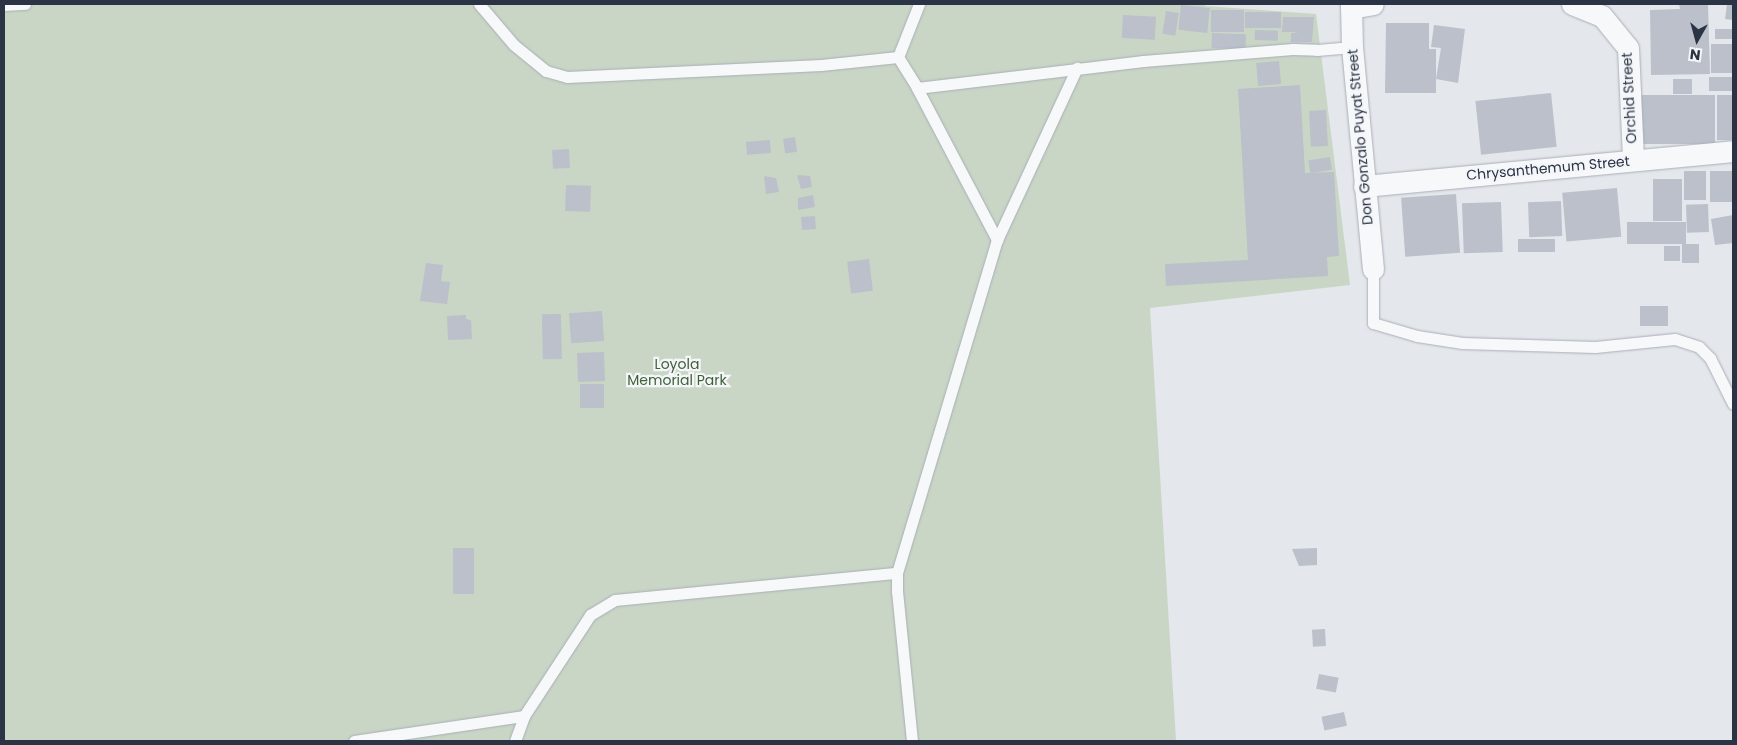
<!DOCTYPE html>
<html>
<head>
<meta charset="utf-8">
<style>
  body { margin:0 }
  #map { position:relative; width:1737px; height:745px; overflow:hidden; background:#e4e7ec; font-family:Poppins,sans-serif }
  div>[style] { position:absolute }
  [style*='--x'] { left:calc(var(--x)*1px); top:calc(var(--y)*1px); width:calc(var(--w)*1px); rotate:calc(var(--a)*1deg) }
  .green>* { inset:0; background:#c9d6c5 }
  .building>* { inset:0; background:#bbc0ca; transform-origin:0 0 }
  .roads { filter:drop-shadow(0 0 1px #a9aeb7) drop-shadow(0 0 1px #a9aeb7) }
  .lane>* { height:11px; margin:-5.5px; padding:0 5.5px; transform-origin:5.5px; border-radius:5.5px; background:#f7f8fa }
  .street>* { height:21px; margin:-10.5px; padding:0 10.5px; transform-origin:10.5px; border-radius:10.5px; background:#f7f8fa }
  span { translate:-50% -50%; white-space:nowrap; text-align:center; line-height:1.15; -webkit-text-stroke:4.5px #f4f6f9; paint-order:stroke }
  .street-label { font-size:14px; color:#2b3445 }
  .park-label { font-size:14px; color:#3f6138 }
  .frame { position:absolute; inset:0; border:5px solid #2b3445; pointer-events:none }
  .north { position:absolute; left:1672px; top:15px; width:50px; height:50px; -webkit-text-stroke:4px #f4f6f9; paint-order:stroke; rotate:187deg; font-size:14px; font-weight:700; line-height:20px; text-align:center; color:#2b3445 }
  .north::after { content:''; display:block; margin:auto; width:18px; height:22px; background:#2b3445; clip-path:polygon(50% 0,100% 100%,50% 72%,0 100%) }
</style>
</head>
<body>
<div id="map">
  <div class="green">
    <div style="clip-path:polygon(4px 4px,1205px 4px,1205px 6px,1316px 14px,1350px 285px,1150px 308px,1176px 741px,4px 741px)"></div>
  </div>
  <div class="building">
    <div style="clip-path:polygon(1679px 4px,1708px 4px,1710px 74px,1651px 75px,1650px 10px,1680px 9px)"></div>
    <div style="clip-path:polygon(1727px 4px,1733px 4px,1733px 20px,1725px 19px)"></div>
    <div style="left:1181px;top:5px;width:29px;height:25px;rotate:6deg"></div>
    <div style="left:1211px;top:10px;width:33px;height:22px"></div>
    <div style="left:1166px;top:11px;width:13px;height:23px;rotate:9deg"></div>
    <div style="left:1245px;top:12px;width:36px;height:16px"></div>
    <div style="left:1123px;top:15px;width:33px;height:23px;rotate:3deg"></div>
    <div style="clip-path:polygon(1283px 17px,1314px 17px,1312px 42px,1291px 42px,1291px 33px,1300px 32px,1282px 32px)"></div>
    <div style="clip-path:polygon(1386px 23px,1429px 23px,1429px 49px,1436px 49px,1436px 93px,1385px 93px)"></div>
    <div style="clip-path:polygon(1434px 25px,1465px 29px,1458px 83px,1436px 79px,1441px 48px,1431px 47px)"></div>
    <div style="left:1715px;top:29px;width:18px;height:10px"></div>
    <div style="left:1255px;top:30px;width:23px;height:10px;rotate:2deg"></div>
    <div style="left:1212px;top:33px;width:34px;height:15px;rotate:2deg"></div>
    <div style="left:1711px;top:44px;width:22px;height:29px"></div>
    <div style="left:1279px;top:61px;width:23px;height:23px;rotate:85deg"></div>
    <div style="left:1709px;top:77px;width:24px;height:14px"></div>
    <div style="left:1673px;top:79px;width:19px;height:15px"></div>
    <div style="clip-path:polygon(1300px 85px,1305px 173px,1334px 172px,1339px 256px,1327px 257px,1328px 276px,1166px 286px,1165px 264px,1248px 260px,1238px 89px)"></div>
    <div style="left:1551px;top:93px;width:54px;height:76px;rotate:84deg"></div>
    <div style="left:1715px;top:95px;width:49px;height:77px;rotate:90deg"></div>
    <div style="left:1717px;top:95px;width:16px;height:45px"></div>
    <div style="left:1326px;top:110px;width:36px;height:17px;rotate:87deg"></div>
    <div style="left:795px;top:137px;width:15px;height:12px;rotate:82deg"></div>
    <div style="left:770px;top:140px;width:13px;height:24px;rotate:86deg"></div>
    <div style="left:569px;top:149px;width:19px;height:17px;rotate:87deg"></div>
    <div style="left:1330px;top:157px;width:13px;height:22px;rotate:81deg"></div>
    <div style="left:1684px;top:171px;width:22px;height:29px"></div>
    <div style="left:1732px;top:171px;width:31px;height:22px;rotate:90deg"></div>
    <div style="clip-path:polygon(797px 175px,810px 176px,812px 187px,801px 189px)"></div>
    <div style="clip-path:polygon(764px 176px,776px 178px,779px 192px,766px 194px)"></div>
    <div style="left:1653px;top:179px;width:29px;height:42px"></div>
    <div style="left:566px;top:185px;width:25px;height:26px;rotate:2deg"></div>
    <div style="left:1617px;top:188px;width:49px;height:55px;rotate:85deg"></div>
    <div style="left:1456px;top:194px;width:59px;height:55px;rotate:86deg"></div>
    <div style="clip-path:polygon(813px 195px,815px 207px,798px 210px,798px 198px)"></div>
    <div style="left:1561px;top:201px;width:35px;height:33px;rotate:88deg"></div>
    <div style="left:1501px;top:202px;width:50px;height:39px;rotate:88deg"></div>
    <div style="left:1708px;top:204px;width:28px;height:22px;rotate:88deg"></div>
    <div style="clip-path:polygon(1733px 215px,1733px 243px,1715px 245px,1711px 219px)"></div>
    <div style="left:815px;top:216px;width:13px;height:14px;rotate:86deg"></div>
    <div style="left:1686px;top:222px;width:22px;height:59px;rotate:90deg"></div>
    <div style="left:1555px;top:239px;width:13px;height:37px;rotate:90deg"></div>
    <div style="left:1699px;top:244px;width:19px;height:17px;rotate:90deg"></div>
    <div style="left:1664px;top:246px;width:16px;height:15px"></div>
    <div style="left:869px;top:259px;width:32px;height:22px;rotate:83deg"></div>
    <div style="clip-path:polygon(426px 263px,443px 265px,441px 281px,450px 282px,447px 304px,420px 301px)"></div>
    <div style="left:1640px;top:306px;width:28px;height:20px"></div>
    <div style="left:602px;top:311px;width:30px;height:33px;rotate:86deg"></div>
    <div style="left:561px;top:314px;width:45px;height:19px;rotate:89deg"></div>
    <div style="clip-path:polygon(466px 315px,466px 319px,471px 320px,472px 339px,448px 340px,447px 316px)"></div>
    <div style="left:604px;top:352px;width:29px;height:27px;rotate:88deg"></div>
    <div style="left:580px;top:384px;width:24px;height:24px"></div>
    <div style="left:453px;top:548px;width:21px;height:46px"></div>
    <div style="clip-path:polygon(1317px 548px,1317px 565px,1299px 566px,1292px 549px)"></div>
    <div style="left:1325px;top:629px;width:17px;height:13px;rotate:87deg"></div>
    <div style="left:1319px;top:674px;width:20px;height:15px;rotate:11deg"></div>
    <div style="left:1344px;top:712px;width:14px;height:23px;rotate:78deg"></div>
  </div>
  <div class="roads">
    <div class="lane">
      <div style="--x:479;--y:4;--w:54;--a:49.5"></div>
      <div style="--x:514;--y:45;--w:41;--a:39.1"></div>
      <div style="--x:546;--y:71;--w:22;--a:16"></div>
      <div style="--x:567;--y:77;--w:254;--a:-2.7"></div>
      <div style="--x:821;--y:65;--w:77;--a:-5.9"></div>
      <div style="--x:898;--y:57;--w:36;--a:58"></div>
      <div style="--x:917;--y:88;--w:228;--a:-6.8"></div>
      <div style="--x:1143;--y:61;--w:150;--a:-4.6"></div>
      <div style="--x:1293;--y:49;--w:24;--a:2"></div>
      <div style="--x:1317;--y:50;--w:35;--a:-5"></div>
      <div style="--x:4;--y:5;--w:21;--a:-3"></div>
      <div style="--x:898;--y:57;--w:57;--a:-68.4"></div>
      <div style="--x:917;--y:88;--w:172;--a:62.2"></div>
      <div style="--x:1373;--y:269;--w:54;--a:90"></div>
      <div style="--x:1373;--y:323;--w:46;--a:16.5"></div>
      <div style="--x:1417;--y:336;--w:46;--a:8.8"></div>
      <div style="--x:1462;--y:343;--w:133;--a:1.7"></div>
      <div style="--x:1595;--y:347;--w:80;--a:-5.7"></div>
      <div style="--x:1675;--y:339;--w:25;--a:18"></div>
      <div style="--x:1699;--y:347;--w:16;--a:45"></div>
      <div style="--x:1710;--y:358;--w:51;--a:63.4"></div>
      <div style="--x:354;--y:741;--w:172;--a:-8.4"></div>
      <div style="--x:515;--y:741;--w:27;--a:-70"></div>
      <div style="--x:524;--y:716;--w:121;--a:-56.8"></div>
      <div style="--x:590;--y:615;--w:29;--a:-31"></div>
      <div style="--x:615;--y:600;--w:283;--a:-5.5"></div>
      <div style="--x:912;--y:741;--w:151;--a:-95.7"></div>
      <div style="--x:897;--y:591;--w:18;--a:-90"></div>
      <div style="--x:897;--y:573;--w:348;--a:-73.3"></div>
      <div style="--x:997;--y:240;--w:190;--a:-65.1"></div>
    </div>
    <div class="street">
      <div style="--x:1351;--y:4;--w:43;--a:88.7"></div>
      <div style="--x:1352;--y:47;--w:223;--a:84.6"></div>
      <div style="--x:1572;--y:4;--w:32;--a:22"></div>
      <div style="--x:1602;--y:16;--w:41;--a:50.9"></div>
      <div style="--x:1628;--y:48;--w:112;--a:87.4"></div>
      <div style="--x:1351;--y:8;--w:22;--a:-10"></div>
      <div style="--x:1364;--y:186;--w:371;--a:-5.4"></div>
    </div>
  </div>
  <div class="street-label">
    <span style="left:1629px;top:98px;rotate:-93deg">Orchid Street</span>
    <span style="left:1360px;top:137px;rotate:-95deg">Don Gonzalo Puyat Street</span>
    <span style="left:1548px;top:168px;rotate:-5deg">Chrysanthemum Street</span>
  </div>
  <div class="park-label">
    <span style="left:677px;top:372px">Loyola<br>Memorial Park</span>
  </div>
  <div class="frame"></div>
  <div class="north">N</div>
</div>
</body>
</html>
